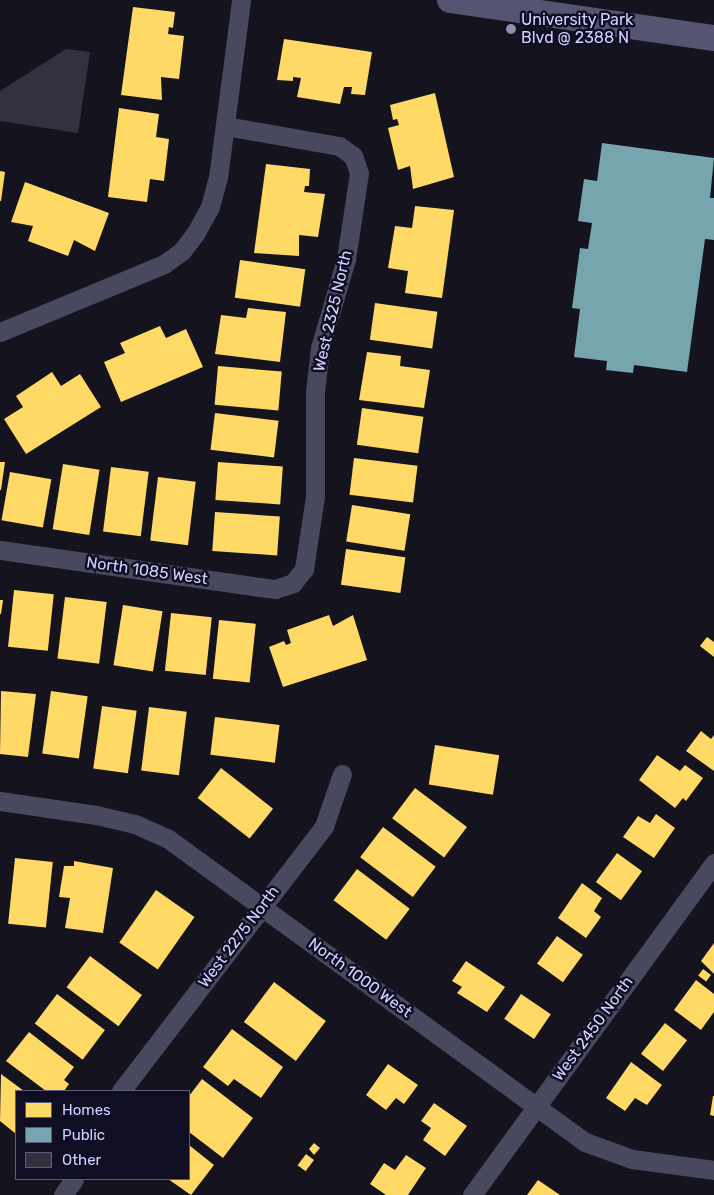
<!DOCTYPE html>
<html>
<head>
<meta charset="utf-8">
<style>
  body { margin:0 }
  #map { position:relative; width:714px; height:1195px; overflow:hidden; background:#14131e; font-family:Rubik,sans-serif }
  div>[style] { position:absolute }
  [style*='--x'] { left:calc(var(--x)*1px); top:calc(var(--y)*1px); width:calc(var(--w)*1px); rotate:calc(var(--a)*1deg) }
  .homes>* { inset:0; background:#ffd966; transform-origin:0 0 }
  .public>* { inset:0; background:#76a5af }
  .building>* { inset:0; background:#323140 }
  .street>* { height:19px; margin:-9.5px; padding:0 9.5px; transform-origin:9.5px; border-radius:9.5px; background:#48485f }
  .secondary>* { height:26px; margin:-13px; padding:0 13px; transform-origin:13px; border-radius:13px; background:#555572 }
  .dots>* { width:14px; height:14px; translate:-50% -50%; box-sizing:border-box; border:2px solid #100e23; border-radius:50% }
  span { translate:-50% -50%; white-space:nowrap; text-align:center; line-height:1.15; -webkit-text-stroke:5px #100e23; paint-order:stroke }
  .poi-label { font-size:16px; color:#d2d0ff }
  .left { translate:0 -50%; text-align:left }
  .street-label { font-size:16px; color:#d2d0ff }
  .legend { position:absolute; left:15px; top:1090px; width:175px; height:90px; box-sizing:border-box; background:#100e23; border:1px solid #5e5c7b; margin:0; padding:6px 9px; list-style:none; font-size:15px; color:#d2d0ff }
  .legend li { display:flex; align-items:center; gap:10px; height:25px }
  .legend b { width:25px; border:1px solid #5e5c7b }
</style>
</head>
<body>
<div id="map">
  <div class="homes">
    <div style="clip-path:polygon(133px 7px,175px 12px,173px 28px,169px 27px,168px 34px,184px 36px,179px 79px,161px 77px,162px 100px,121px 95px)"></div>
    <div style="clip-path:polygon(284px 39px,372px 52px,365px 95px,351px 94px,352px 87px,344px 87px,340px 104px,297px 97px,301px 78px,293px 77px,293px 81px,277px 80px)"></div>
    <div style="clip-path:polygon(435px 93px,454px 177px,413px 189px,410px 166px,398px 170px,388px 128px,399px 125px,397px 119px,393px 120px,390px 105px)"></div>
    <div style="clip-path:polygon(119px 108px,159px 114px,156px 137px,169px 139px,164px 181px,150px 179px,147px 202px,108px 197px)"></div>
    <div style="clip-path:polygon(266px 164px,310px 169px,309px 186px,305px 186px,304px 192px,325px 194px,318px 237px,299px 235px,299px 256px,254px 253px)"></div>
    <div style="clip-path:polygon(0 171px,5px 172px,1px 201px,0 201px)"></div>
    <div style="clip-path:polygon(25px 182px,109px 213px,95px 251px,74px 240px,68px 256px,28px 241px,33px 226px,11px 222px)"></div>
    <div style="clip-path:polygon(415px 206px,454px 210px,442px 298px,405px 293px,408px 271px,388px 268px,395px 226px,412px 228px)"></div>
    <div style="left:240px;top:260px;width:66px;height:38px;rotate:8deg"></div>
    <div style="left:375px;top:303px;width:63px;height:37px;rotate:8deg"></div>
    <div style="clip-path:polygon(248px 308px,286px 312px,280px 362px,215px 354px,221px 315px,246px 318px)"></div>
    <div style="clip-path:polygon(160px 326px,166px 338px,186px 329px,203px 367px,121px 402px,104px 362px,125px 353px,120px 343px)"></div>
    <div style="clip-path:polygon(367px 352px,401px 356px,400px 366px,430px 370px,424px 408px,359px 400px)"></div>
    <div style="left:218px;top:366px;width:64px;height:39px;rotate:5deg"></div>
    <div style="clip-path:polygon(52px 372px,61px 386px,80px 374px,101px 407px,26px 454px,4px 419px,23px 407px,16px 396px)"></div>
    <div style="left:362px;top:408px;width:62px;height:37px;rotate:8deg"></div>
    <div style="left:215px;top:413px;width:64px;height:37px;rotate:7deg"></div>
    <div style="left:354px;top:458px;width:64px;height:37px;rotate:7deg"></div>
    <div style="clip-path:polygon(0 462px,5px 462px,1px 490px,0 490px)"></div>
    <div style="left:218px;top:462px;width:65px;height:38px;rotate:4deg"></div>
    <div style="left:63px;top:464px;width:37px;height:66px;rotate:9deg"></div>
    <div style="left:111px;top:467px;width:38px;height:65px;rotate:7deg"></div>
    <div style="left:10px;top:472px;width:42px;height:49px;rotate:10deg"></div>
    <div style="left:158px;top:477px;width:38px;height:64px;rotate:7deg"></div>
    <div style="left:352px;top:505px;width:59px;height:37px;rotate:9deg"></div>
    <div style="left:215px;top:512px;width:65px;height:39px;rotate:4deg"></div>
    <div style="left:346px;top:549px;width:60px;height:36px;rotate:8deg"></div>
    <div style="left:14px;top:590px;width:40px;height:57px;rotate:6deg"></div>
    <div style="left:65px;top:597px;width:42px;height:62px;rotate:7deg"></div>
    <div style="clip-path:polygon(0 600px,3px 600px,1px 614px,0 614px)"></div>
    <div style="left:123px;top:605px;width:40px;height:61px;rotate:9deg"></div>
    <div style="left:171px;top:613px;width:41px;height:58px;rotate:6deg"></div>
    <div style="clip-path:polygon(329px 615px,333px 626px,353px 615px,367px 660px,283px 687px,269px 647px,284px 641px,286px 645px,291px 643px,287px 630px)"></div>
    <div style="left:219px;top:620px;width:37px;height:59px;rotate:6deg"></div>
    <div style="clip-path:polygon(707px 637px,714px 642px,714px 657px,700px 646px)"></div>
    <div style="clip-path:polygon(1px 691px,36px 694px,28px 757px,0 754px)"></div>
    <div style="left:51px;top:691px;width:37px;height:63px;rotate:8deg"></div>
    <div style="left:102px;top:706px;width:35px;height:63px;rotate:8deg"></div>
    <div style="left:149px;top:707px;width:38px;height:64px;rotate:7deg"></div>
    <div style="left:215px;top:717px;width:65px;height:38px;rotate:7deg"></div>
    <div style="clip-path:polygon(701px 731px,711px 739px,714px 735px,714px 771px,686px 751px)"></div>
    <div style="left:435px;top:745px;width:65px;height:40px;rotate:9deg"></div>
    <div style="clip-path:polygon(657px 755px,680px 771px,685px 765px,703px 778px,686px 801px,683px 798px,675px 808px,639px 780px)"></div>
    <div style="left:221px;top:768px;width:66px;height:38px;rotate:38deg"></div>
    <div style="left:415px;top:788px;width:65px;height:38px;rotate:37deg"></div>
    <div style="clip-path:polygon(656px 814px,675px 828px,654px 858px,623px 837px,638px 816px,650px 823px)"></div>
    <div style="left:383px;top:827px;width:66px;height:38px;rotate:37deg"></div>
    <div style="left:617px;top:853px;width:31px;height:36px;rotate:36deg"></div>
    <div style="left:15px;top:858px;width:38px;height:66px;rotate:6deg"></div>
    <div style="clip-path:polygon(74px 861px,113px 868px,103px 933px,65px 928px,70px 898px,59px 897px,64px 866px,74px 866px)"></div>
    <div style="left:357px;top:869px;width:66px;height:39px;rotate:37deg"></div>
    <div style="clip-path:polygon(582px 883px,602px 898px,594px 911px,601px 917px,586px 938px,558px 918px)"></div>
    <div style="left:156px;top:890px;width:47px;height:64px;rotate:35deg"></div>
    <div style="left:557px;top:936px;width:32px;height:34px;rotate:36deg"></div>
    <div style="clip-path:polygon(714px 943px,714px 974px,701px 961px)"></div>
    <div style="left:90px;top:956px;width:65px;height:39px;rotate:37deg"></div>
    <div style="clip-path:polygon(466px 961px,505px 987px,487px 1012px,457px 993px,462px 987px,452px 981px)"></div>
    <div style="left:703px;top:969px;width:10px;height:8px;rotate:37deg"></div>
    <div style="clip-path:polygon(696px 980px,714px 994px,714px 1012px,701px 1030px,674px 1010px)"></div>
    <div style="left:274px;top:982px;width:65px;height:50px;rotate:37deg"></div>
    <div style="left:57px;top:994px;width:60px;height:37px;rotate:37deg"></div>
    <div style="left:521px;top:994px;width:36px;height:30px;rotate:34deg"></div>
    <div style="left:665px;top:1023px;width:28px;height:39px;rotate:38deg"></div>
    <div style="clip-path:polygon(232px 1029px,283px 1067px,261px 1098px,234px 1079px,228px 1086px,203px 1067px)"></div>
    <div style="clip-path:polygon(29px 1032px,74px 1067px,64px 1080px,69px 1084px,64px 1091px,46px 1091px,6px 1061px)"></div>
    <div style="clip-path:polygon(631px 1062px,662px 1085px,647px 1105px,635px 1098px,625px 1111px,606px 1098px)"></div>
    <div style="clip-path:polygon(388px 1064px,418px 1085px,404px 1104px,396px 1098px,386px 1110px,366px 1095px)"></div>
    <div style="clip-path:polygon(1px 1074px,24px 1091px,16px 1091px,16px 1134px,0 1121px)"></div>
    <div style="clip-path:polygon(202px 1079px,253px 1118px,223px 1158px,189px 1132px,189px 1096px)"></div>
    <div style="clip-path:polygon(713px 1096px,714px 1096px,714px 1116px,710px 1115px)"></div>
    <div style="clip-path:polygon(434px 1103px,467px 1126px,445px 1156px,423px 1140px,431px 1128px,421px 1121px)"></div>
    <div style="clip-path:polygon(314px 1143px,320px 1148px,314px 1155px,309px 1149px)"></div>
    <div style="clip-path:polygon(189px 1145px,214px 1165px,191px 1195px,168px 1179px,189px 1179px)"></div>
    <div style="left:306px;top:1154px;width:10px;height:14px;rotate:37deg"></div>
    <div style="clip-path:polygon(406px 1155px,426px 1168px,408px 1195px,386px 1195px,370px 1184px,384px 1163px,395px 1170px)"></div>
    <div style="clip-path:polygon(538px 1180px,560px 1195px,527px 1195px)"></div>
  </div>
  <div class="public">
    <div style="clip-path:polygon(602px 143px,714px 158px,710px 198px,714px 198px,714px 240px,705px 239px,687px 372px,634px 365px,633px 373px,606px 370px,607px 361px,574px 357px,580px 309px,572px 308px,580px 248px,588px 249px,592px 223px,578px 221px,584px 179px,597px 181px)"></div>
  </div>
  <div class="building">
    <div style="clip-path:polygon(66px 49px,90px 52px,78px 133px,0 121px,0 91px)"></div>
  </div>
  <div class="street">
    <div style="--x:0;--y:332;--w:178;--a:-22.5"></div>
    <div style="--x:164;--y:264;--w:22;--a:-36"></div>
    <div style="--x:182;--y:251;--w:21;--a:-53"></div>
    <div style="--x:195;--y:234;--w:31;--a:-61"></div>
    <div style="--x:210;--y:207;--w:30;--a:-75"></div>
    <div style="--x:218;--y:178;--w:179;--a:-82.6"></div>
    <div style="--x:0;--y:550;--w:278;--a:8.1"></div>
    <div style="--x:275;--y:589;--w:19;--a:-18"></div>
    <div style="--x:293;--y:583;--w:18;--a:-52"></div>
    <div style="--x:304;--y:569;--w:74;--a:-81.4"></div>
    <div style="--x:315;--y:496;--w:104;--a:-90"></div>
    <div style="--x:315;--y:392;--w:44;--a:-83.5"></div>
    <div style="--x:320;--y:348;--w:93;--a:-73.7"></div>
    <div style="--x:346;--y:259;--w:87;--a:-81.4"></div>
    <div style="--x:359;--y:173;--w:18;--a:-109"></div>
    <div style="--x:353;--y:156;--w:17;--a:-144"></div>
    <div style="--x:339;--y:146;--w:116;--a:-170"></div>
    <div style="--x:0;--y:801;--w:97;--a:8.3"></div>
    <div style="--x:96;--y:815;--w:40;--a:13"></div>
    <div style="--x:135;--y:824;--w:35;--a:24"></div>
    <div style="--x:167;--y:838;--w:517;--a:36.03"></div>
    <div style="--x:585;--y:1142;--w:50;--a:19.9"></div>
    <div style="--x:632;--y:1159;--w:83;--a:7.6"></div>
    <div style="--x:121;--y:1091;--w:334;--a:-52.5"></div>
    <div style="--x:324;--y:826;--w:55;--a:-70.9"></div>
    <div style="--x:63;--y:1195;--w:19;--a:-55"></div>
    <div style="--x:472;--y:1195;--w:411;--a:-53.9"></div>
  </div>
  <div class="secondary">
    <div style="--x:450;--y:0;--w:267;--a:8.2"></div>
  </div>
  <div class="dots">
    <div style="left:511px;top:29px;background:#908eb0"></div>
  </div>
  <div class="poi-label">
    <span class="left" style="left:521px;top:29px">University Park<br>Blvd @ 2388 N</span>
  </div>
  <div class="street-label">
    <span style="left:333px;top:311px;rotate:-77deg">West 2325 North</span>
    <span style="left:147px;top:571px;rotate:8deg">North 1085 West</span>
    <span style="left:239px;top:937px;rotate:-53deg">West 2275 North</span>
    <span style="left:360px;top:978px;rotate:36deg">North 1000 West</span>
    <span style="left:593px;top:1029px;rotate:-54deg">West 2450 North</span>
  </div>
  <ul class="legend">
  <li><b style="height:14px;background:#ffd966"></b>Homes</li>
  <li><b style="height:14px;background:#76a5af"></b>Public</li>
  <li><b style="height:14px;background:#323140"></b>Other</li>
  </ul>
</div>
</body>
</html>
